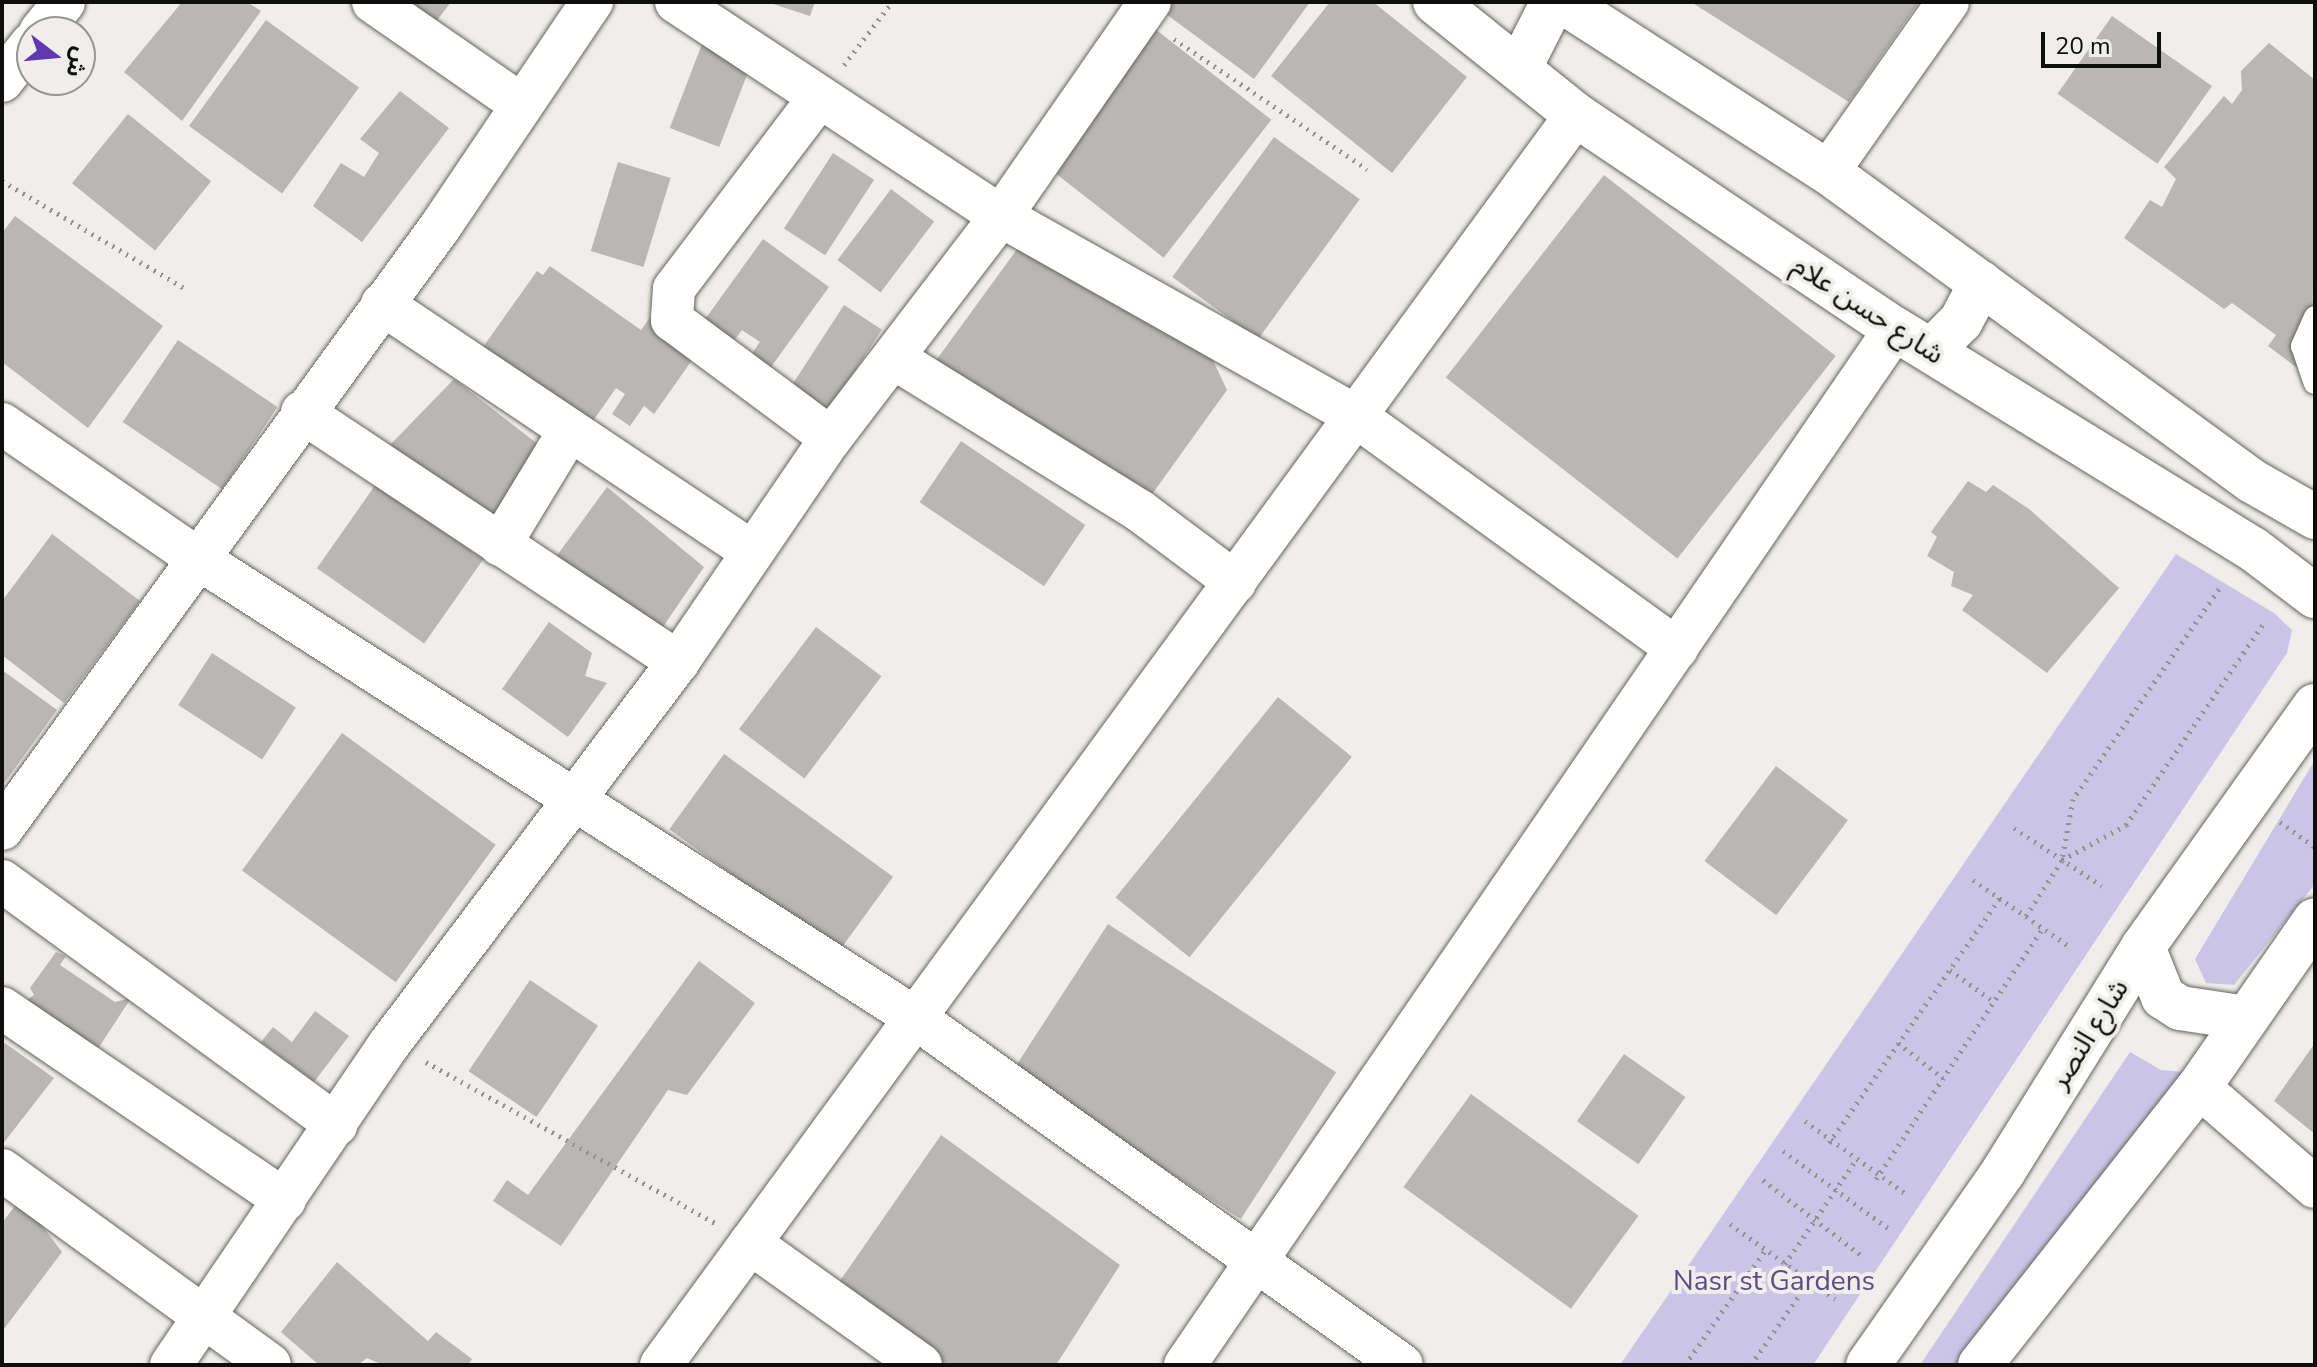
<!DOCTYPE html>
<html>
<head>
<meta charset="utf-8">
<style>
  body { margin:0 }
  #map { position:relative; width:2317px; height:1367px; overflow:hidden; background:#efeeea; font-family:"Nunito Sans","Noto Sans Arabic",sans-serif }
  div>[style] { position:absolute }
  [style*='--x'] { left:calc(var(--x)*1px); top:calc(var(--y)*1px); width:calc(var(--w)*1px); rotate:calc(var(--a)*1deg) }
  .green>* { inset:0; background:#cac5e6 }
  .building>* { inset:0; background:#b8b7b3; transform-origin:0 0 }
  .path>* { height:5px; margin-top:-2.5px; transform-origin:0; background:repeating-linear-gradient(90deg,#939290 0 2px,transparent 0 8px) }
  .roads { filter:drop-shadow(0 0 2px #656460) drop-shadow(0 0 2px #656460) }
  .service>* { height:22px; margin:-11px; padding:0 11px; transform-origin:11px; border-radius:11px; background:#fff }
  .minor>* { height:42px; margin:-21px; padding:0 21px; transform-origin:21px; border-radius:21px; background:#fff }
  .tertiary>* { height:44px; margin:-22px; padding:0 22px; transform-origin:22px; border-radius:22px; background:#fff }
  .secondary>* { height:44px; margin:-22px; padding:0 22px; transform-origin:22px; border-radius:22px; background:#fff }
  span { translate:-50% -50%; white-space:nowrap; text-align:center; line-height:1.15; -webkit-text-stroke:8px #efeeea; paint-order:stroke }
  .street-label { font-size:28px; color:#0e0e0d }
  .park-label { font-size:28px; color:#5a4d86 }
  .frame { position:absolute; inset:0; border:4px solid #0e0e0d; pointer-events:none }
  .north { position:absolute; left:16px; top:16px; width:80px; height:80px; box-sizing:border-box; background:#efeeea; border:2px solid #959492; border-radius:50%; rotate:106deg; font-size:22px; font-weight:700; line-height:32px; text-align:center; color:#0e0e0d }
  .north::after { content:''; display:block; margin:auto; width:28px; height:36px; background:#6039b1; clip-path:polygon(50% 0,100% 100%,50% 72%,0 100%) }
  .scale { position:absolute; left:2041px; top:32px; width:120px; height:36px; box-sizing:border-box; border:4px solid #0e0e0d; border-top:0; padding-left:10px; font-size:24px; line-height:28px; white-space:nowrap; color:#0e0e0d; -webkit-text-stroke:6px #efeeea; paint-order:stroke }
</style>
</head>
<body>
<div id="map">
  <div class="green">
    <div style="clip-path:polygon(2176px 554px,2274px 613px,2292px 630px,2287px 653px,1813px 1365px,1620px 1365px)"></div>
    <div style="clip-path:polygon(2315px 760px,2315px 884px,2234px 985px,2206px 983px,2195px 959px)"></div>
    <div style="clip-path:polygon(2130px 1052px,2161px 1070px,2185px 1072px,1957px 1365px,1920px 1365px)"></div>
  </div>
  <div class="building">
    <div style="clip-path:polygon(182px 2px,247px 2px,261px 11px,182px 121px,124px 72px)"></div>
    <div style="clip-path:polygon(402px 2px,451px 2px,432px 27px)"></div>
    <div style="clip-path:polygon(767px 2px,815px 2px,810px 16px)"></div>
    <div style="clip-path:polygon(1168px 2px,1310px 2px,1254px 79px,1162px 11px)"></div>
    <div style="clip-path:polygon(1330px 2px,1373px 2px,1467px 77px,1392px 173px,1271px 76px)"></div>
    <div style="clip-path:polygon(1691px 2px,1919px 2px,1849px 102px)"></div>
    <div style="left:2112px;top:16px;width:122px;height:95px;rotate:35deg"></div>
    <div style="left:266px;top:20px;width:115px;height:131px;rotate:36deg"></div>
    <div style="left:1150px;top:25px;width:154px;height:175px;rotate:38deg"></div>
    <div style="clip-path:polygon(2269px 43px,2315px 80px,2312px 379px,2268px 346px,2276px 335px,2232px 303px,2224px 309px,2124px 238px,2150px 200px,2162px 207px,2176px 179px,2164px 167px,2224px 96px,2232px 104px,2242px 90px,2241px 71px)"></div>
    <div style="left:702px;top:44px;width:53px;height:90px;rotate:21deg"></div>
    <div style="clip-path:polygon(400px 91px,449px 128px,362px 242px,313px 206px,341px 163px,364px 177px,379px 153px,360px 139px)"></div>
    <div style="left:128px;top:114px;width:107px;height:89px;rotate:39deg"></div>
    <div style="left:1274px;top:137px;width:106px;height:173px;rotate:36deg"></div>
    <div style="left:833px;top:153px;width:49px;height:90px;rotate:33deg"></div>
    <div style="left:618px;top:162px;width:55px;height:93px;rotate:17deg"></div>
    <div style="left:1604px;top:175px;width:294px;height:257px;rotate:38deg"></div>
    <div style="left:891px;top:189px;width:54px;height:89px;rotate:37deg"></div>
    <div style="clip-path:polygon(15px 216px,163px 326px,88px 428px,2px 362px,2px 233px)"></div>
    <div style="clip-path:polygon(763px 239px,829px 287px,771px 367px,748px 359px,760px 342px,742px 330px,727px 350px,698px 329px)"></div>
    <div style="clip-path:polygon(1023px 241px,1208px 350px,1227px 390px,1140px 511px,932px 366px)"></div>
    <div style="clip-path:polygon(550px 266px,641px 330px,652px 315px,700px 349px,654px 414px,644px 406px,630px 426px,612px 414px,625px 394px,616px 388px,586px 431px,483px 347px,537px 271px,543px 275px)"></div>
    <div style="left:844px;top:305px;width:45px;height:104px;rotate:33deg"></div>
    <div style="left:178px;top:340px;width:120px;height:99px;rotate:34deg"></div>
    <div style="clip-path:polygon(454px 379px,548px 452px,495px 531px,390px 445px)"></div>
    <div style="left:961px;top:441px;width:150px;height:74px;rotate:34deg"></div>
    <div style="clip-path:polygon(1968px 481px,1986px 492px,1993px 485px,2029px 509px,2119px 588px,2047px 673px,1962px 610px,1973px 595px,1951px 586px,1954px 572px,1927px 556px,1937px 537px,1931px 532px)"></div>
    <div style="left:376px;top:484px;width:131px;height:103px;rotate:35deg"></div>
    <div style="clip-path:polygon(607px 487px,704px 567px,656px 637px,550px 565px)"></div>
    <div style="clip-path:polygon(52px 534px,140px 601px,64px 703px,2px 655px,2px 601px)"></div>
    <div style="clip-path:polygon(549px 622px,592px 653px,585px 676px,607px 683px,568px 737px,502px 689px)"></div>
    <div style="left:816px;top:627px;width:82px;height:128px;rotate:37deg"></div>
    <div style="left:212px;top:653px;width:100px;height:62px;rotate:33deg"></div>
    <div style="clip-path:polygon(2px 670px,57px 710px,2px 786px)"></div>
    <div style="left:1278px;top:697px;width:95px;height:258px;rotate:39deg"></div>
    <div style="left:342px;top:733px;width:190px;height:170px;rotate:36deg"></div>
    <div style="left:724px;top:754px;width:209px;height:93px;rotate:36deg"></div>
    <div style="left:1776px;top:766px;width:90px;height:119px;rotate:37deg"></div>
    <div style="left:1108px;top:924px;width:272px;height:175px;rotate:33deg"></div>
    <div style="clip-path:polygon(56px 952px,66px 956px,60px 965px,115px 1002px,131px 998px,90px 1061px,14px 1009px,34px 995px,30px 988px)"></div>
    <div style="clip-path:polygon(699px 961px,755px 1003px,687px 1095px,668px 1090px,561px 1246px,493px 1201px,507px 1180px,528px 1195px)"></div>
    <div style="left:530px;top:980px;width:82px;height:110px;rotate:34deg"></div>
    <div style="clip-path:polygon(315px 1011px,349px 1036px,314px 1082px,261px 1042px,273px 1027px,292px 1042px)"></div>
    <div style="clip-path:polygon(2px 1041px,54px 1078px,2px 1145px)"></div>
    <div style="clip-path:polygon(2315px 1043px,2315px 1134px,2274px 1101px)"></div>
    <div style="left:1624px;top:1054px;width:75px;height:82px;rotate:35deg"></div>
    <div style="left:1471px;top:1094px;width:207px;height:115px;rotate:36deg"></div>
    <div style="clip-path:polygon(941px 1135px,1120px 1265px,1056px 1365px,940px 1365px,833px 1291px)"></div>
    <div style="clip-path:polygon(21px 1198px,62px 1252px,4px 1329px,2px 1223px)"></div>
    <div style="clip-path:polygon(337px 1262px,428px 1341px,436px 1332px,472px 1359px,468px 1365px,383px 1365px,367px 1358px,358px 1365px,319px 1365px,281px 1332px)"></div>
  </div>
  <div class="path">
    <div style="--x:1174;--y:39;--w:233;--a:34"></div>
    <div style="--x:844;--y:65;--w:79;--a:-52.7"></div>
    <div style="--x:2;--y:181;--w:213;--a:30.4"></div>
    <div style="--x:2219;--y:589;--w:256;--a:124.8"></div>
    <div style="--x:2073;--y:799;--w:62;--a:100.2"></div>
    <div style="--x:2062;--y:860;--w:73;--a:-28.7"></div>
    <div style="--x:2126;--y:825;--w:248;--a:-55.7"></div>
    <div style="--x:2280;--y:822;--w:43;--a:35.5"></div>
    <div style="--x:2014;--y:828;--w:105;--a:33.4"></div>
    <div style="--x:1973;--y:880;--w:118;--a:34.6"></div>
    <div style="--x:2026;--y:916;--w:67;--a:-57.3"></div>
    <div style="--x:1950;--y:970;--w:54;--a:36"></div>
    <div style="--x:1898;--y:1043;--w:57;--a:37.9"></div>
    <div style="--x:426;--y:1062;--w:331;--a:29.1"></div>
    <div style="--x:1805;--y:1121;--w:123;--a:35.8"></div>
    <div style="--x:1829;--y:1143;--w:299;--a:-55.1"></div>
    <div style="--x:1783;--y:1151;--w:130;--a:36.3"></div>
    <div style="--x:1876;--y:1179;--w:301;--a:-56.4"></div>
    <div style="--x:1763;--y:1180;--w:125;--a:37.5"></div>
    <div style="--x:1730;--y:1224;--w:129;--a:35.5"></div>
    <div style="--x:1785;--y:1264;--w:122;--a:-55.7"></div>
    <div style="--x:1685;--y:1365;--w:141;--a:-55.1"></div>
    <div style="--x:1751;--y:1365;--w:102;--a:-55.4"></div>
  </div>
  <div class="roads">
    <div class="service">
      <div style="--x:2315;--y:317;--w:32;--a:114"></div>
      <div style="--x:2302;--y:346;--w:39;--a:71"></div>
    </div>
    <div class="minor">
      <div style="--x:373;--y:2;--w:181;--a:34.7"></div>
      <div style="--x:676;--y:2;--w:389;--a:33.4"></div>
      <div style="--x:1001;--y:216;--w:409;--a:29.4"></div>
      <div style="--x:1357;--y:417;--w:395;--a:35.9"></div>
      <div style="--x:40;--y:32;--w:38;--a:-51"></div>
      <div style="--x:2;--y:81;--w:48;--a:-51.7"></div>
      <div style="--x:818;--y:99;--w:238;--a:127.2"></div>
      <div style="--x:674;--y:289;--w:31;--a:94"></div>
      <div style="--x:672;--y:320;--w:198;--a:36.6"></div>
      <div style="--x:1828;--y:172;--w:208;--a:-54.8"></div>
      <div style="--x:382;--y:304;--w:445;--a:33.8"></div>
      <div style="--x:895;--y:359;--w:288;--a:31.8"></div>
      <div style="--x:1140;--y:511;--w:119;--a:36.8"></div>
      <div style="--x:302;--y:412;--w:452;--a:33.6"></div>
      <div style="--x:2;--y:424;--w:233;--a:34.5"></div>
      <div style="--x:194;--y:556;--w:855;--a:32.63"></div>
      <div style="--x:914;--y:1017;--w:599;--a:35.49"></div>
      <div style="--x:500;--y:545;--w:133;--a:-58.8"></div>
      <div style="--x:2;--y:829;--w:744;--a:-53.96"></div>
      <div style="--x:440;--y:227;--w:272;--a:-56"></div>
      <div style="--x:2;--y:881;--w:414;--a:36.1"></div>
      <div style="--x:2;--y:1008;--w:342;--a:34.2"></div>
      <div style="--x:2199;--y:1087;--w:153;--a:40.8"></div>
      <div style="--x:2;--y:1170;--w:331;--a:36"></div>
      <div style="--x:750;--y:1243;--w:210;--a:35.5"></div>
      <div style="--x:171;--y:1365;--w:389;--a:-55.8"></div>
      <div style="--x:390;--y:1043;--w:478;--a:-52.9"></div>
      <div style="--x:678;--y:662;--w:271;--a:-55.7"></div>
      <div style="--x:831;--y:438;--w:280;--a:-52.6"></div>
      <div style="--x:1001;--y:216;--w:261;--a:-55.2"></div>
      <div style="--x:661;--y:1365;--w:1549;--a:-53.8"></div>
      <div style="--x:1185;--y:1365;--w:1256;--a:-55.58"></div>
    </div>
    <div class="tertiary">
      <div style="--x:1435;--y:2;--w:181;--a:38.7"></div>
      <div style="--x:1576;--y:115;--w:384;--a:33.9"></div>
      <div style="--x:1895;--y:329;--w:420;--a:31.6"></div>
      <div style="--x:2253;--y:549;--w:78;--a:37.2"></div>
      <div style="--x:1563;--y:2;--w:315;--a:32.7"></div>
      <div style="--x:1828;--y:172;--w:525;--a:36.08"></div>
      <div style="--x:2252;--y:481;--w:73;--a:29.7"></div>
      <div style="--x:1520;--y:67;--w:73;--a:-63.1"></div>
      <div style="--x:1931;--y:351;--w:42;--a:-45"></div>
      <div style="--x:1961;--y:321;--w:43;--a:-62.2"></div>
    </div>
    <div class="secondary">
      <div style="--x:2143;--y:947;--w:54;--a:68.2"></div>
      <div style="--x:2163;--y:997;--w:20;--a:33"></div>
      <div style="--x:2180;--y:1008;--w:67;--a:8.6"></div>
      <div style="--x:1868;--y:1365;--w:236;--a:-55"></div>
      <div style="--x:2003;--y:1172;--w:265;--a:-58.1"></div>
      <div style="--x:2143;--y:947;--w:296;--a:-54.5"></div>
      <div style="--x:1980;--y:1365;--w:354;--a:-51.8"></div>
      <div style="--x:2199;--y:1087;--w:203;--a:-55.2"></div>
    </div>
  </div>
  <div class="street-label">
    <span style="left:1868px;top:310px;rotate:33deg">شارع حسن علام</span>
    <span style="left:2089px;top:1034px;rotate:-58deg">شارع النصر</span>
  </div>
  <div class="park-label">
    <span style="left:1774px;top:1281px">Nasr st Gardens</span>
  </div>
  <div class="frame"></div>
  <div class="north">ش</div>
  <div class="scale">20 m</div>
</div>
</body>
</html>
